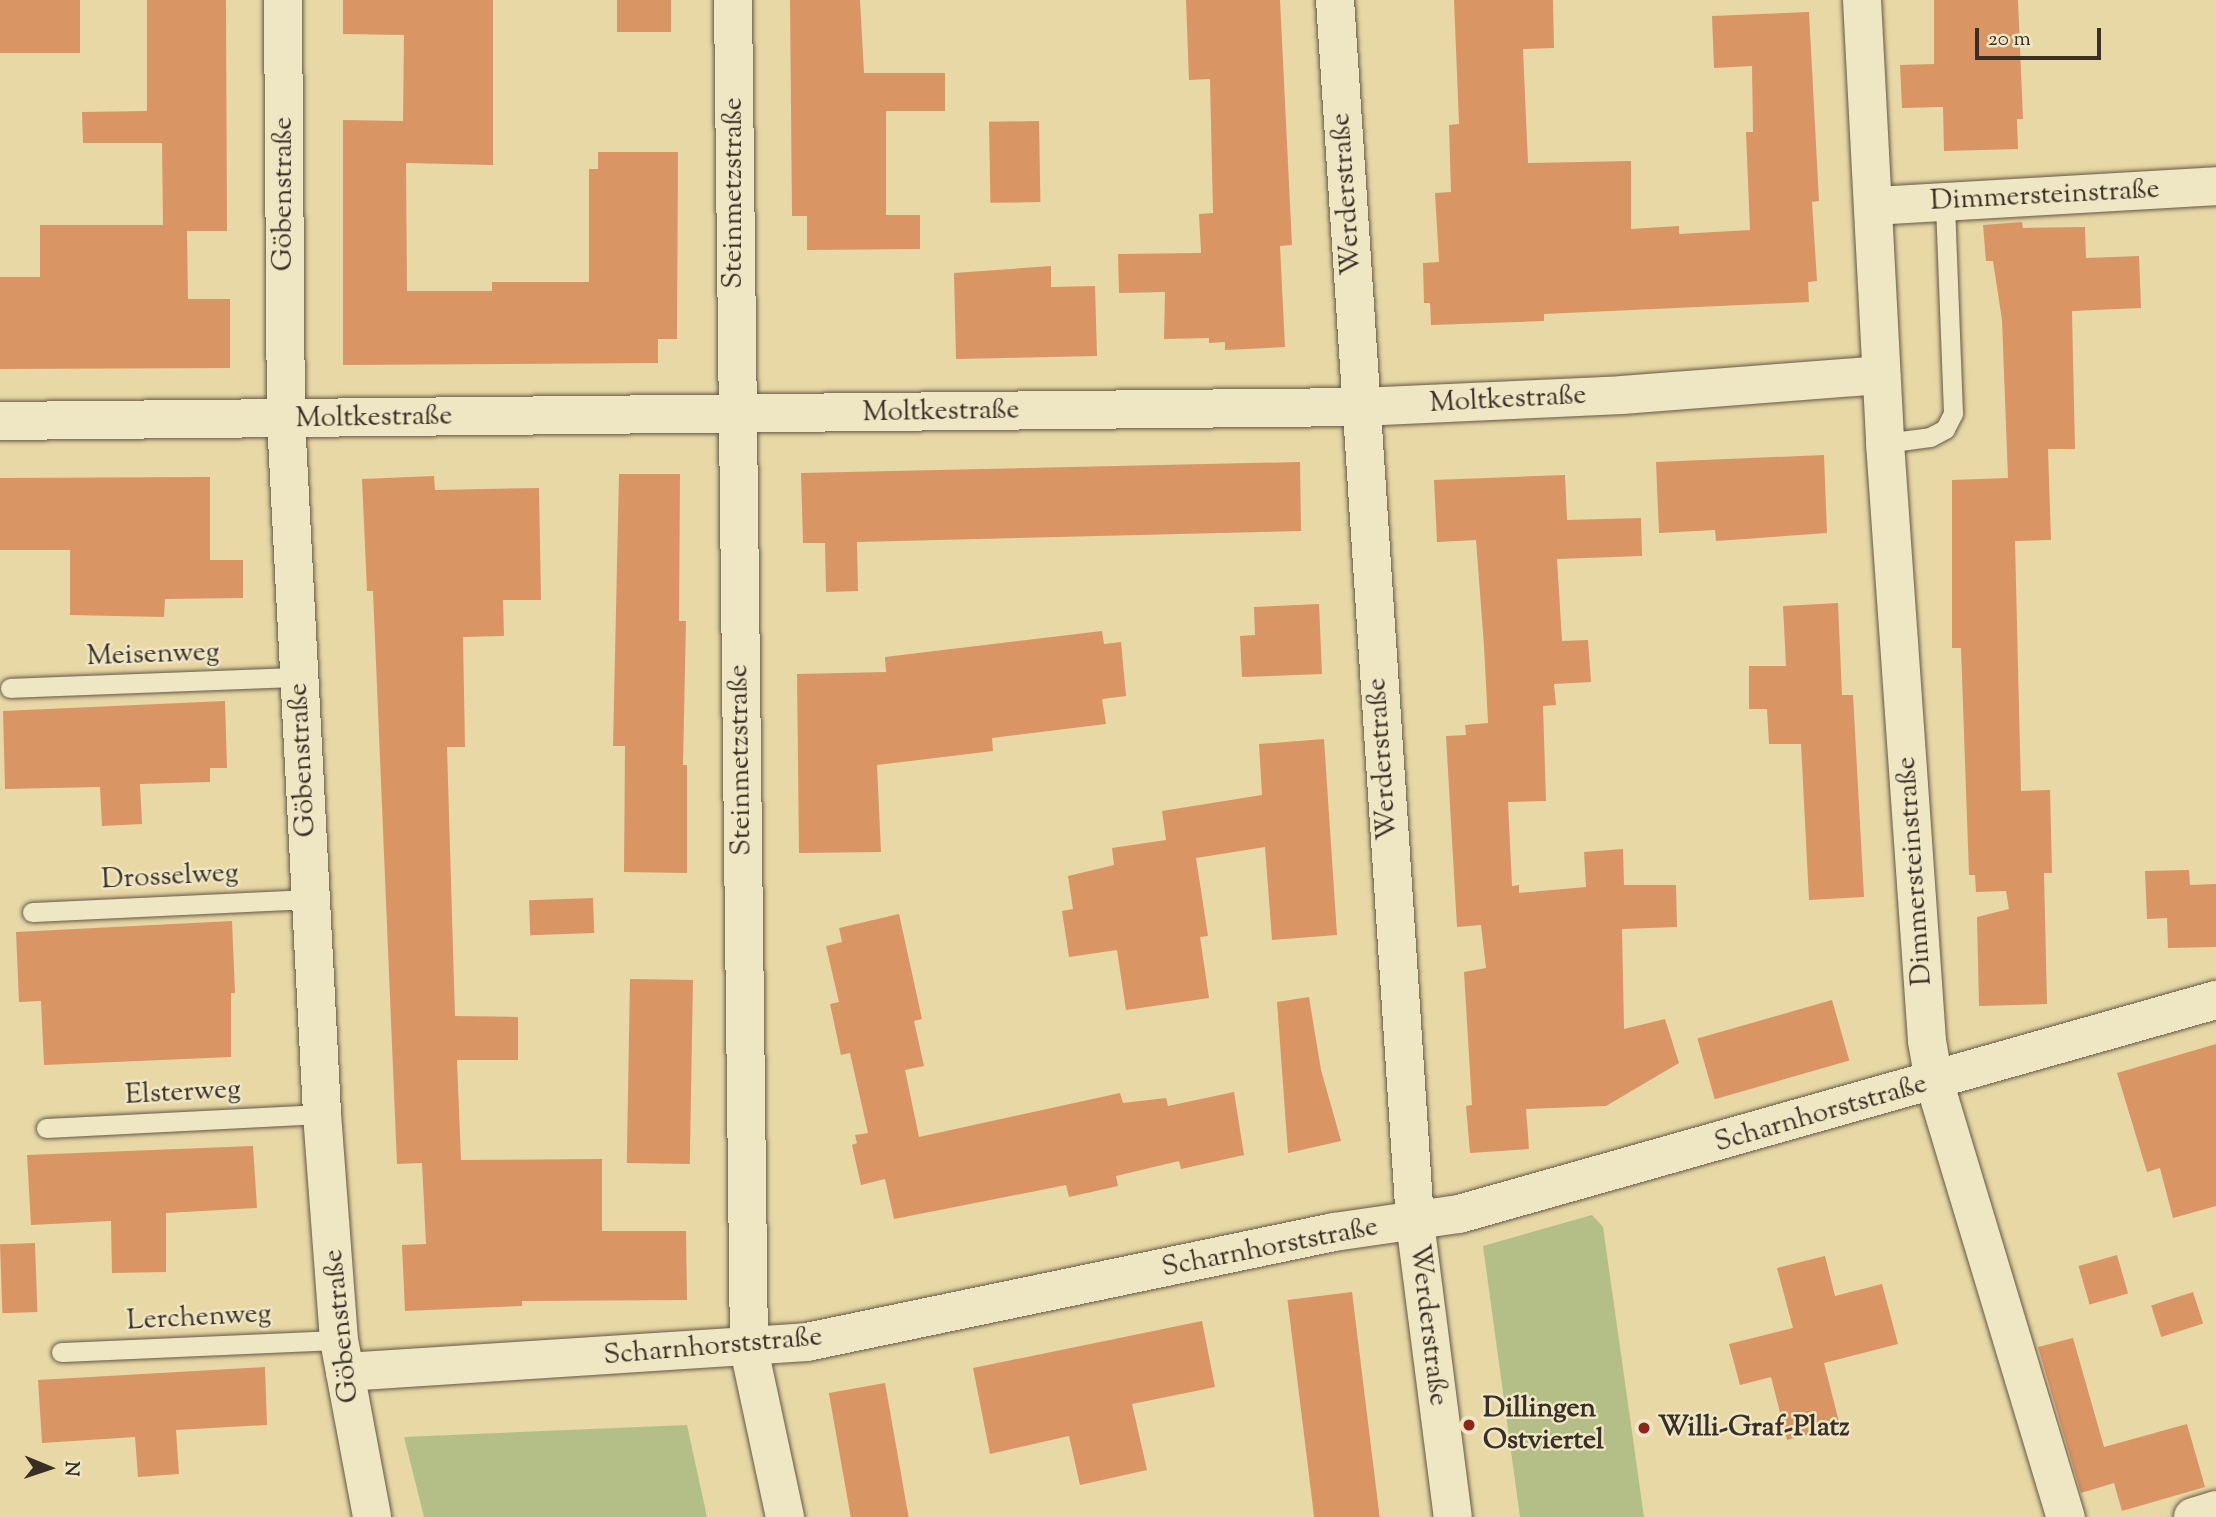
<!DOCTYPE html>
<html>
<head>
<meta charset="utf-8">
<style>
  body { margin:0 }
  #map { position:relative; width:2216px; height:1517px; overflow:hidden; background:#e7d8a5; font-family:"Sorts Mill Goudy",serif }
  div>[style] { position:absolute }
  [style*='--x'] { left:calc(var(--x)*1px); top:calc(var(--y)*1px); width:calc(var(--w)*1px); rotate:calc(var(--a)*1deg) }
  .green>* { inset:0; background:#b4bf87 }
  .building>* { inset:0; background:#da9565; transform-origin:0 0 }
  .roads { filter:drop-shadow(0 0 2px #645946) drop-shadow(0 0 2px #645946) }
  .service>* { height:19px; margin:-9.5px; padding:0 9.5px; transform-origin:9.5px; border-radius:9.5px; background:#efe6c4 }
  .minor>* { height:38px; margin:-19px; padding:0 19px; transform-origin:19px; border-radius:19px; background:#efe6c4 }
  .tertiary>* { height:38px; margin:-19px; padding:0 19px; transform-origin:19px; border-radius:19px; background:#efe6c4 }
  .dots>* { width:19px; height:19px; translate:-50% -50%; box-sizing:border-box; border:4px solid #efe6c4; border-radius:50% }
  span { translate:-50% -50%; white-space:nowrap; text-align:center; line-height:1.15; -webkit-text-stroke:5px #efe6c4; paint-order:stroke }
  .street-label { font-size:28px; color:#392f26 }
  .poi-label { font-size:28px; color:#392f26; font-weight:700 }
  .left { translate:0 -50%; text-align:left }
  .north { position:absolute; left:14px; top:1433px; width:70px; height:70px; -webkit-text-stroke:5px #efe6c4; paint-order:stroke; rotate:92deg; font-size:19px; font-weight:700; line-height:28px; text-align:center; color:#392f26 }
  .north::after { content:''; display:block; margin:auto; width:24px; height:32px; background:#392f26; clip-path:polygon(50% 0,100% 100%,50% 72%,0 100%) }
  .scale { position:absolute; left:1975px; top:28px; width:126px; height:32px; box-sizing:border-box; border:4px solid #392f26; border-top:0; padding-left:9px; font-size:21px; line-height:24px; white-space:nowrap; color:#392f26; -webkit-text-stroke:5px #efe6c4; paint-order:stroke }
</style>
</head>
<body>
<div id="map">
  <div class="green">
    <div style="clip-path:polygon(1592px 1215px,1603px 1227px,1644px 1517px,1520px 1517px,1483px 1246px)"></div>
    <div style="clip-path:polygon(687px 1425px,707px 1517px,424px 1517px,404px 1437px)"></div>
  </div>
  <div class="building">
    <div style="left:0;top:0;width:80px;height:53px"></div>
    <div style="clip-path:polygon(147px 0,226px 0,227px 231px,187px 231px,188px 299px,230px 299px,230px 368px,0 369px,0 277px,40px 277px,40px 225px,163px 225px,162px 143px,83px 143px,82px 112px,147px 111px)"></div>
    <div style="clip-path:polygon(343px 0,493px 0,493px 165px,406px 163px,407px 291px,492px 291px,492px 282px,589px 282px,589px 169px,598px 169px,598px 152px,678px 152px,677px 339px,658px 339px,658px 363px,343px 365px,343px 120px,403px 121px,404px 35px,343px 34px)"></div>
    <div style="left:617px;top:0;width:54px;height:32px"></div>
    <div style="clip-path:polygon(790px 0,860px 0,864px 73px,945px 73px,945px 111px,886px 111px,886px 215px,920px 215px,920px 249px,807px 250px,807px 216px,792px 216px)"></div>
    <div style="clip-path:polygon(1186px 0,1280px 0,1292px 245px,1280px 246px,1285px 347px,1225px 350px,1225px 342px,1209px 343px,1209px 338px,1164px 339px,1165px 292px,1119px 293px,1118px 254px,1201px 253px,1199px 214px,1213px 213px,1210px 79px,1189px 80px)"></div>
    <div style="clip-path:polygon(1454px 0,1553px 0,1554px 48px,1523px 49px,1528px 163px,1631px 161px,1631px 229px,1679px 226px,1679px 234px,1750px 230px,1746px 132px,1753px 132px,1752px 66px,1714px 68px,1712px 16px,1809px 12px,1819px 201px,1812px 202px,1817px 281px,1808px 282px,1809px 302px,1544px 314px,1544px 321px,1431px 325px,1430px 303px,1424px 303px,1423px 263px,1439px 262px,1435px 193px,1451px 192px,1449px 125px,1459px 124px)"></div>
    <div style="clip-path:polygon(1934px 0,2018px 0,2023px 119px,2017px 119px,2018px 149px,1944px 151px,1943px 107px,1902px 108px,1900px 65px,1934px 64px)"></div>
    <div style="left:1039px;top:121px;width:81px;height:50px;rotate:89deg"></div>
    <div style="clip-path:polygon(2022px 222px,2023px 228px,2085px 227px,2086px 258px,2139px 256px,2141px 308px,2072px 311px,2075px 449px,2048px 449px,2051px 540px,2015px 541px,2021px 791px,2050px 790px,2052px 873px,2044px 873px,2047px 1004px,1979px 1006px,1977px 917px,2009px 909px,2006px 891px,1976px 892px,1975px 875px,1969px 875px,1961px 648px,1952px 648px,1952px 480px,2008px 478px,2002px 320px,1993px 261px,1986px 261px,1983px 225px)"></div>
    <div style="clip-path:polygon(1051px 266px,1051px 287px,1095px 286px,1097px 356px,956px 359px,954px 273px)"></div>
    <div style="clip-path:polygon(1824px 455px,1827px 533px,1716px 541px,1715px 530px,1659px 533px,1656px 462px)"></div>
    <div style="clip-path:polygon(1300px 462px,1301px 531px,857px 542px,858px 591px,826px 592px,825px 543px,803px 543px,801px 473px)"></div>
    <div style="clip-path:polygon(619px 474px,680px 474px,679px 621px,686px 621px,683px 765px,687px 765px,687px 873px,624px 872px,625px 746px,613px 746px)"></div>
    <div style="clip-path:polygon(1565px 475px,1567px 520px,1641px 518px,1642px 556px,1557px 559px,1562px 641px,1588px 640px,1591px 682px,1554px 684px,1556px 705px,1543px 706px,1546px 801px,1508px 802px,1512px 886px,1519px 885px,1519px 893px,1586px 887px,1584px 852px,1623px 849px,1624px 885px,1676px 885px,1677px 927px,1622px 929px,1624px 1029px,1665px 1019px,1679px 1063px,1606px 1106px,1526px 1109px,1529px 1149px,1470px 1153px,1466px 1106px,1472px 1105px,1464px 972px,1486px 968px,1481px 925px,1457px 927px,1446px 736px,1466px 735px,1465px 725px,1488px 723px,1484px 646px,1476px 540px,1437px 542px,1434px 480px)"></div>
    <div style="clip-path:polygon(434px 476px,435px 490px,539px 488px,541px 600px,503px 600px,504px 636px,463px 637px,465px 747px,447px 747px,455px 1016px,518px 1017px,518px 1060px,457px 1060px,461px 1160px,602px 1159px,602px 1231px,686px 1231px,687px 1300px,522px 1301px,522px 1306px,405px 1311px,402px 1245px,426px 1244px,422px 1163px,397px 1164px,373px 591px,367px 591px,362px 479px)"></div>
    <div style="clip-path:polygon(210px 477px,210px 560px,243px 560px,243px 598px,165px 599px,164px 617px,70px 615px,70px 550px,0 550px,0 478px)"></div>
    <div style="clip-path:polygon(1838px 603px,1842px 695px,1853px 695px,1864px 897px,1809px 900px,1801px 744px,1769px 744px,1767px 709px,1749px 709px,1749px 666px,1786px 666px,1783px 606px)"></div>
    <div style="clip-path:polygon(1319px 604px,1322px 674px,1242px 677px,1240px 636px,1255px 635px,1254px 607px)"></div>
    <div style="clip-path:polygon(1102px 631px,1104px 644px,1121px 642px,1126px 696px,1102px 699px,1106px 724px,992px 738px,993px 751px,877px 765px,881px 852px,799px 853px,797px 674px,886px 672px,885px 657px)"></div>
    <div style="clip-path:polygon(225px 701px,227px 768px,210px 768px,210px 782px,140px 784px,142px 824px,102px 826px,100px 787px,5px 789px,3px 711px)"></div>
    <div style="clip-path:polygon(1324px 739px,1337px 935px,1272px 940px,1265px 847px,1196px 858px,1208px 936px,1200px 937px,1209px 998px,1126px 1010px,1117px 950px,1069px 957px,1062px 911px,1073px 909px,1068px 876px,1114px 865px,1112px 848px,1166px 840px,1162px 811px,1262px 795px,1259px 744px)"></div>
    <div style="clip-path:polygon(2189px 870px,2190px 885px,2216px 884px,2216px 947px,2168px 948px,2167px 918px,2147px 919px,2145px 871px)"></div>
    <div style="left:593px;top:898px;width:35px;height:64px;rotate:88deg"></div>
    <div style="clip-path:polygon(899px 914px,922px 1019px,914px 1021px,924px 1066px,905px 1070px,919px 1137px,1120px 1093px,1123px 1103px,1166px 1098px,1168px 1106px,1234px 1092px,1244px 1155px,1181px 1169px,1179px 1161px,1116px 1176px,1118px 1186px,1069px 1197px,1066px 1185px,894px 1219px,885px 1179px,861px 1185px,852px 1145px,857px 1143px,855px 1135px,868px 1133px,850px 1053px,841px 1055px,830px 1004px,839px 1002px,826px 946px,842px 942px,839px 928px)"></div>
    <div style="clip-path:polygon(232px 921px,235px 993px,231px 993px,231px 1057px,44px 1065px,41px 1001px,19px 1002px,16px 932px)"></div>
    <div style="left:630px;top:979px;width:63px;height:184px;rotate:1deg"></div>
    <div style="clip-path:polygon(1309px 997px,1321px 1070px,1341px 1141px,1288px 1153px,1277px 1002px)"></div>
    <div style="left:1832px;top:1000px;width:63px;height:140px;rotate:74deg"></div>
    <div style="clip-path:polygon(2216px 1044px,2216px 1206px,2173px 1218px,2160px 1168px,2147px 1172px,2117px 1073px)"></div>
    <div style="clip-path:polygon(253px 1146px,257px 1208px,166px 1213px,166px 1272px,112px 1273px,111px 1221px,31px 1225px,27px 1155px)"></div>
    <div style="left:35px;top:1243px;width:69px;height:35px;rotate:88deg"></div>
    <div style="left:2117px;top:1255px;width:40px;height:40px;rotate:74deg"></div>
    <div style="clip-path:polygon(1825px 1256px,1835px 1296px,1882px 1284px,1898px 1344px,1824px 1363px,1840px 1426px,1787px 1440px,1771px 1377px,1740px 1385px,1729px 1344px,1793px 1328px,1777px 1268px)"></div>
    <div style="left:1352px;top:1292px;width:227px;height:65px;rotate:83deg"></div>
    <div style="left:2193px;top:1292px;width:33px;height:44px;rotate:72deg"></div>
    <div style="clip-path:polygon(1202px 1321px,1215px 1387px,1132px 1404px,1147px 1470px,1080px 1485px,1069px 1436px,990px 1454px,973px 1368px)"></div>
    <div style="clip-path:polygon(2073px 1338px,2104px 1447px,2187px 1424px,2205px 1487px,2122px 1511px,2114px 1483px,2081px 1493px,2038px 1347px)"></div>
    <div style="clip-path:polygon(265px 1367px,267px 1425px,176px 1430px,179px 1474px,138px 1477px,135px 1437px,42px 1443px,38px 1380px)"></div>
    <div style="left:885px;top:1383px;width:136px;height:57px;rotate:80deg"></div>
  </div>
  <div class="roads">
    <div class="service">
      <div style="--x:1885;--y:443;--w:45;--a:-7.6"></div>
      <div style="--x:1930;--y:437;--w:17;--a:-28"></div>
      <div style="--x:1945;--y:429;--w:18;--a:-63"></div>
      <div style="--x:1953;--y:413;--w:211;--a:-92.2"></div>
      <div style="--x:10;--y:688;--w:288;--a:-2.2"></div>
      <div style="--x:32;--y:912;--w:279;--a:-2.7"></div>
      <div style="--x:46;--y:1128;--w:276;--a:-2.9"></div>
      <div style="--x:61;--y:1352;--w:278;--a:-2.5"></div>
    </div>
    <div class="minor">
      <div style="--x:283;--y:0;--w:419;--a:89.6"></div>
      <div style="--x:286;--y:419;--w:696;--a:87.03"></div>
      <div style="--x:322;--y:1114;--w:227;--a:85.7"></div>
      <div style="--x:339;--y:1340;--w:180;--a:79.4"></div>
      <div style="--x:733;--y:0;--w:1349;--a:89.32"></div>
      <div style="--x:749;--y:1349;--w:172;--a:77.9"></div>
      <div style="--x:1862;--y:0;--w:444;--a:87"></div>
      <div style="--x:1885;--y:443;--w:599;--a:85.98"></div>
      <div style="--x:1927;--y:1041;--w:41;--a:80.1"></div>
      <div style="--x:1934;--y:1081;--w:456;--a:73.2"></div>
      <div style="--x:1874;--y:206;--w:343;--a:-3.3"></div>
      <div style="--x:0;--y:421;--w:1360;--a:-0.59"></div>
      <div style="--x:1360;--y:407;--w:262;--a:-2.6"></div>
      <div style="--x:1622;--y:395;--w:260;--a:-4.4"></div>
      <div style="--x:345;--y:1372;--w:463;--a:-3.7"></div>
      <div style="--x:807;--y:1342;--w:538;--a:-11.79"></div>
      <div style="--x:1334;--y:1232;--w:126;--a:-8.2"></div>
      <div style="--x:1459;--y:1214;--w:787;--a:-15.79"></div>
      <div style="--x:2193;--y:1517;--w:24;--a:-17"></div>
    </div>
    <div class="tertiary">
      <div style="--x:1335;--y:0;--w:1225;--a:86.25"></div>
      <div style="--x:1415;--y:1222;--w:297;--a:82.7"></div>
    </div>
  </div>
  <div class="dots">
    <div style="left:1469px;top:1425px;background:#8f2418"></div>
    <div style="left:1644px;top:1428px;background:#8f2418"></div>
  </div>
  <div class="street-label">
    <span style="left:734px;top:193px;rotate:-90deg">Steinmetzstraße</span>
    <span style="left:284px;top:194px;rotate:-90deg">Göbenstraße</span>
    <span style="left:1347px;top:194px;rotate:-94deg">Werderstraße</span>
    <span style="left:2045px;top:196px;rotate:-3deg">Dimmersteinstraße</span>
    <span style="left:1508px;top:400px;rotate:-3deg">Moltkestraße</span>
    <span style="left:941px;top:412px;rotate:-1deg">Moltkestraße</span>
    <span style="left:374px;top:418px;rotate:-1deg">Moltkestraße</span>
    <span style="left:153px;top:655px;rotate:-2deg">Meisenweg</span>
    <span style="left:1383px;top:759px;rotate:-94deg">Werderstraße</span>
    <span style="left:303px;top:760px;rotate:-93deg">Göbenstraße</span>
    <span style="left:741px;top:760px;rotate:-91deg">Steinmetzstraße</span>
    <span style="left:1915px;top:871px;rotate:-94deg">Dimmersteinstraße</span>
    <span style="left:170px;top:877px;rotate:-3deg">Drosselweg</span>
    <span style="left:183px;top:1093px;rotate:-3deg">Elsterweg</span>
    <span style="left:1821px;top:1114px;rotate:-16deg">Scharnhorststraße</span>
    <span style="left:1270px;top:1248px;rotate:-11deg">Scharnhorststraße</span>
    <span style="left:199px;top:1318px;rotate:-3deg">Lerchenweg</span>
    <span style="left:1428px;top:1325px;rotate:83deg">Werderstraße</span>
    <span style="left:342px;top:1326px;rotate:-96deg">Göbenstraße</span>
    <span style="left:713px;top:1347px;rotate:-5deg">Scharnhorststraße</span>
  </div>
  <div class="poi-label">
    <span class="left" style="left:1483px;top:1425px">Dillingen<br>Ostviertel</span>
    <span class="left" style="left:1658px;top:1428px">Willi-Graf-Platz</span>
  </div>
  <div class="north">N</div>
  <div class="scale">20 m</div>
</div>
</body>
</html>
